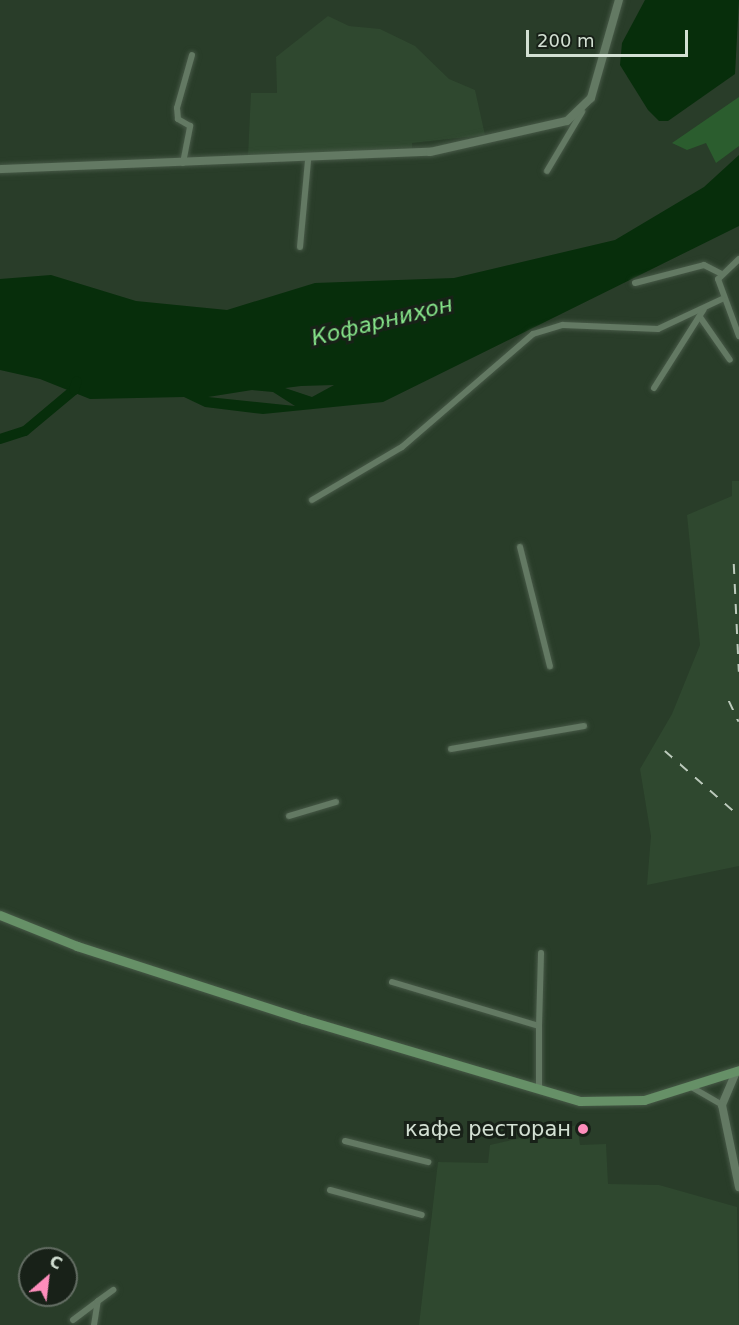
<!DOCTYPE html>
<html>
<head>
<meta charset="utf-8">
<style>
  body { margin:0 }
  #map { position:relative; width:739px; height:1325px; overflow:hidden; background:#293d29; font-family:"DejaVu Sans",sans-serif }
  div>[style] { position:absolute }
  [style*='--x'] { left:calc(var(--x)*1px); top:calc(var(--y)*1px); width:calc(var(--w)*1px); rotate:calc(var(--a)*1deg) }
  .built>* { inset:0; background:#2f482f }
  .green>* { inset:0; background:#2b5d2e }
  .water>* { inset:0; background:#072e0b }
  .river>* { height:10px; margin:-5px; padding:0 5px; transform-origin:5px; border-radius:5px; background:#072e0b }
  .roads { filter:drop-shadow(0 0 2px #475947) drop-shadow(0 0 2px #475947) }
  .minor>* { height:6px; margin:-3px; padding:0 3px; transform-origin:3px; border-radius:3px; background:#637963 }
  .tertiary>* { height:8px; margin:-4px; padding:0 4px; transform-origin:4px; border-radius:4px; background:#637963 }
  .secondary>* { height:9px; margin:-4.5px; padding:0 4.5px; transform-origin:4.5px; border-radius:4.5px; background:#669067 }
  .rail>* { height:1.5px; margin-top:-0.75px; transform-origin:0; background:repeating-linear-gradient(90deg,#bccabc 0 10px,transparent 0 20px) }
  .dots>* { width:16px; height:16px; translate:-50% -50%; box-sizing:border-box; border:3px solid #182118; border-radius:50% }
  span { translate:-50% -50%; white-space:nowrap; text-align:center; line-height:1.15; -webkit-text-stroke:6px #182118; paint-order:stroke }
  .poi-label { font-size:21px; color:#d3e0d3 }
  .right { translate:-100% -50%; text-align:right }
  .water-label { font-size:22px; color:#86e48a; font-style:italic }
  .north { position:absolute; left:18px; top:1247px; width:60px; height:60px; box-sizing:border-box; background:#182118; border:2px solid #636d63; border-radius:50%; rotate:28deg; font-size:16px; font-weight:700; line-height:24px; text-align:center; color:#d3e0d3 }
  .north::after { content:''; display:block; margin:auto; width:21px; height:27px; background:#fe8ebc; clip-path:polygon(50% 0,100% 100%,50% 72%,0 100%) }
  .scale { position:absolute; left:526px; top:30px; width:162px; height:27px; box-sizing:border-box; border:3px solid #d3e0d3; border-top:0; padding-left:8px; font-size:18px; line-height:21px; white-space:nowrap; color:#d3e0d3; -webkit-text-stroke:4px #182118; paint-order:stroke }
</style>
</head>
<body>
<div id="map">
  <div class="built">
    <div style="clip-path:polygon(328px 16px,349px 26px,380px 29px,415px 46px,449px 79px,475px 90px,485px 135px,412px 143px,412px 150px,248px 156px,251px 93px,277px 93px,276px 57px)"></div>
    <div style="clip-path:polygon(732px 481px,739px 481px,739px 866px,647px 885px,651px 836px,640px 769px,672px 714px,700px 645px,687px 515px,732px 496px)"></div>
    <div style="clip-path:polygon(577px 1125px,580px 1145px,606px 1144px,608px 1184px,659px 1185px,737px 1207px,739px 1325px,419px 1325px,438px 1162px,488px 1163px,490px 1145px)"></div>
  </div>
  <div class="green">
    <div style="clip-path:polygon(739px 97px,739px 146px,716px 163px,706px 143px,687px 150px,672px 143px)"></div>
  </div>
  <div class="water">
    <div style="clip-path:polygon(645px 0,739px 0,735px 74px,668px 121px,659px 121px,648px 110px,620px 65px,622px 43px)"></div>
    <div style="clip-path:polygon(evenodd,739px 155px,739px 226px,383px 402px,263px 414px,205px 407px,184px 397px,90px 399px,40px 379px,0 370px,0 279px,51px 275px,136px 301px,227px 310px,315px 283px,454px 278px,615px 240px,704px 187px,739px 155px,334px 385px,312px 397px,285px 388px,301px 386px,334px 385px,739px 155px,252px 390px,273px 392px,295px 406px,208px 397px,252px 390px)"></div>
  </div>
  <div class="river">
    <div style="--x:0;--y:439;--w:26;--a:-18"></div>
    <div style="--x:25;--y:431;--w:64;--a:-39.9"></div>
    <div style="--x:74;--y:390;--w:9;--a:-72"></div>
  </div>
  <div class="roads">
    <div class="minor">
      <div style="--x:183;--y:163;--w:38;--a:-79"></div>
      <div style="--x:190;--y:126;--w:14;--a:-150"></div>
      <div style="--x:178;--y:119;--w:11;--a:-95"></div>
      <div style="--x:177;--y:108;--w:55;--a:-74.2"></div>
      <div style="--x:547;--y:171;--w:69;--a:-59.3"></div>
      <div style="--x:300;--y:247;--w:87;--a:-84.7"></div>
      <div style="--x:739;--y:259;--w:29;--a:136"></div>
      <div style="--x:718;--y:279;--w:61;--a:69.8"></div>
      <div style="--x:635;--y:283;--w:71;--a:-14.6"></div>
      <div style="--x:704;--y:265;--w:18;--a:27"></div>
      <div style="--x:700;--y:317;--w:52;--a:55.1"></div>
      <div style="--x:654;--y:388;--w:93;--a:-57.7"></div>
      <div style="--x:312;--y:500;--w:104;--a:-30.5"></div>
      <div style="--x:402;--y:447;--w:173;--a:-40.8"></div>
      <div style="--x:533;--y:334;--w:31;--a:-17"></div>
      <div style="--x:563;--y:325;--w:95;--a:2.4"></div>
      <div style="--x:658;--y:329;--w:71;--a:-25.1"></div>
      <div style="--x:520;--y:547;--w:123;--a:75.9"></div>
      <div style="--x:451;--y:749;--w:135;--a:-9.8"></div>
      <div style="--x:289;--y:816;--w:49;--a:-16.6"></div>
      <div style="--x:392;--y:982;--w:153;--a:16.7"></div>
      <div style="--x:539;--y:1026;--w:73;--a:-88.4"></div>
      <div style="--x:693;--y:1088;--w:34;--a:30"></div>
      <div style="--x:539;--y:1089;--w:63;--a:-90"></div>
      <div style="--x:345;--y:1141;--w:86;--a:14.2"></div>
      <div style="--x:330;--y:1190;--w:95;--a:15.2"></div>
      <div style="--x:73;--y:1320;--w:31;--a:-37"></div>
      <div style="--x:94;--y:1325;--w:24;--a:-81"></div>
      <div style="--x:98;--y:1301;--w:19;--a:-36"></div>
    </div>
    <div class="tertiary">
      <div style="--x:0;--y:169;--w:430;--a:-2.3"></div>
      <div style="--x:430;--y:152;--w:140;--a:-12.8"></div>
      <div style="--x:567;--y:121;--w:33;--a:-44"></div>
      <div style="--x:591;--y:98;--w:102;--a:-74.1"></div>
      <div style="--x:736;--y:1072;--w:36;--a:113"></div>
      <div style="--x:722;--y:1105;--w:84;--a:78.3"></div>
    </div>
    <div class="secondary">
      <div style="--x:0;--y:915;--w:83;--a:21.9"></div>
      <div style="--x:77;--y:946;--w:237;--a:17.9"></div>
      <div style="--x:303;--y:1019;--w:289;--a:16.5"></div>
      <div style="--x:580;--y:1101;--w:64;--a:-0.9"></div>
      <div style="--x:644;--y:1100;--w:100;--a:-17.5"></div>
    </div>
  </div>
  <div class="rail">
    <div style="--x:734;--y:564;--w:108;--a:87.3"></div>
    <div style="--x:729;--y:701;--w:23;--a:65"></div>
    <div style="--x:665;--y:751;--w:98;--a:41.3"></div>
  </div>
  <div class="dots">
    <div style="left:583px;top:1129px;background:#fe8ebc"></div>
  </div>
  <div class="poi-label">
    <span class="right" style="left:571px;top:1129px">кафе ресторан</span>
  </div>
  <div class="water-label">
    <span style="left:382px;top:321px;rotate:-14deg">Кофарниҳон</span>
  </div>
  <div class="north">С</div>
  <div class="scale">200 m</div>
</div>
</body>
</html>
